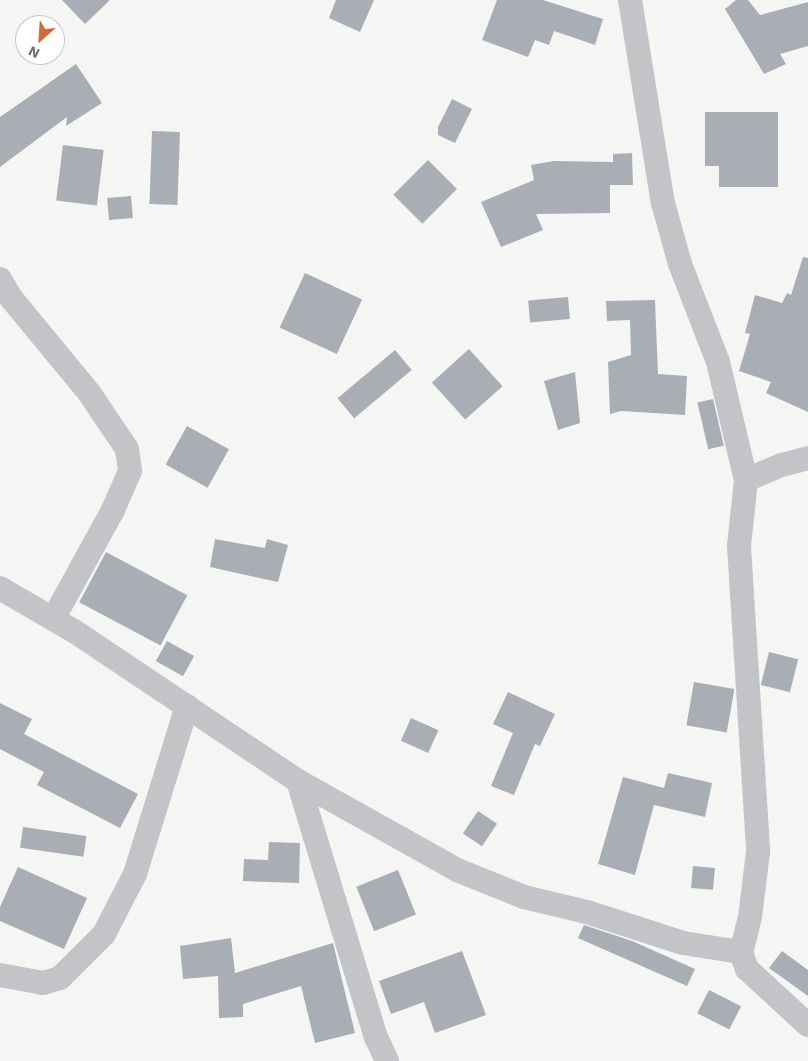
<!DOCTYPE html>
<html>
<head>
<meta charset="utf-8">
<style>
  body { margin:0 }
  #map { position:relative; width:808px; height:1061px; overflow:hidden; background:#f5f6f3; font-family:"Work Sans",sans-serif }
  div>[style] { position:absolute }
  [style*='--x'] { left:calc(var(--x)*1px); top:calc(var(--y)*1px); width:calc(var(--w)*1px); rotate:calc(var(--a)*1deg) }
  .building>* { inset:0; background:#a8aeb4; transform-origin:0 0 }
  .minor>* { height:24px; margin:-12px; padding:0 12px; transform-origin:12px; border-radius:12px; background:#c2c4c8 }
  span { translate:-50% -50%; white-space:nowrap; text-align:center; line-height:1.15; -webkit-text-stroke:5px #fff; paint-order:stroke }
  .north { position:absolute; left:15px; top:15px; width:50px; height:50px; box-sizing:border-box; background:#fff; border:1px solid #c3c7cd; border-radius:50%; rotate:206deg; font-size:14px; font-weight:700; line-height:20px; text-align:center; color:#687381 }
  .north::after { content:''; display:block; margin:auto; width:18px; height:22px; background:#d26a36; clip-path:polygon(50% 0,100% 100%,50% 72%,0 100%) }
</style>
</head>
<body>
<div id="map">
  <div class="building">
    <div style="clip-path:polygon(62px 0,110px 0,85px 24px)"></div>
    <div style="clip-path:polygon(336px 0,374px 0,360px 32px,329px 18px)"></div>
    <div style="clip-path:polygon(497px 0,543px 0,603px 19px,595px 45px,554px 31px,549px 45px,535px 40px,528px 57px,482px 40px)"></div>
    <div style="clip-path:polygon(736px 0,748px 0,760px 15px,808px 2px,808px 46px,780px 54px,786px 64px,764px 74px,725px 9px)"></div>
    <div style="clip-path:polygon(76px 64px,102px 103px,66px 126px,67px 117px,0 167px,0 117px)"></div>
    <div style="clip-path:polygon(452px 99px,472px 109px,455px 143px,438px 135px,438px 127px)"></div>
    <div style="clip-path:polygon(705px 112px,778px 112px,778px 187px,719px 187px,719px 166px,705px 166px)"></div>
    <div style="left:152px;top:131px;width:28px;height:73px;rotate:2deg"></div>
    <div style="left:63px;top:145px;width:41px;height:56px;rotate:7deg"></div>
    <div style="clip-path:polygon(632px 153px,633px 185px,610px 185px,610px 213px,536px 214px,543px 230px,501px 247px,481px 202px,534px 180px,531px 165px,554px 161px,613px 162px,613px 154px)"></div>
    <div style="left:428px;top:160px;width:41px;height:49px;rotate:45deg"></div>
    <div style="left:131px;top:196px;width:22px;height:24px;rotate:85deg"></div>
    <div style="clip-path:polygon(803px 257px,808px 258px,808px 412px,766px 393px,771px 382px,739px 371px,750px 334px,745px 333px,755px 295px,782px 303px,787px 293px,791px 295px)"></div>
    <div style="left:305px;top:273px;width:63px;height:60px;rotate:25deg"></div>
    <div style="left:568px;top:297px;width:22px;height:40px;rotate:85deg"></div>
    <div style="clip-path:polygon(655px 300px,658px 374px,687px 376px,685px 415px,621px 411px,610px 414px,608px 362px,631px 355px,630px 320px,607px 321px,606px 301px)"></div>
    <div style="left:469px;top:349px;width:50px;height:50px;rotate:48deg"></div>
    <div style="left:395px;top:350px;width:26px;height:75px;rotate:50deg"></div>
    <div style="clip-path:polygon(575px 372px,580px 423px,558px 430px,544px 381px)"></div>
    <div style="left:713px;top:399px;width:48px;height:16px;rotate:77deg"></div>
    <div style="left:187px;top:426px;width:48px;height:44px;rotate:29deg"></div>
    <div style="clip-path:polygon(215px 539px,265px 548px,267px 539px,288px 545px,278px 582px,210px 567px)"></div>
    <div style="left:106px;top:552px;width:92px;height:57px;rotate:28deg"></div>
    <div style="left:167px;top:641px;width:31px;height:23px;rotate:29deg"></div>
    <div style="left:769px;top:652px;width:30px;height:34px;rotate:14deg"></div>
    <div style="left:694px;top:682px;width:41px;height:44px;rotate:10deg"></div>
    <div style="clip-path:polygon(508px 692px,555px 714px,540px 746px,535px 744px,514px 795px,491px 786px,513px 733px,493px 724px)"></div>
    <div style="clip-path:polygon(0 703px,32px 719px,24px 734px,138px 794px,120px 828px,37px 785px,44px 772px,0 749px)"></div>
    <div style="left:411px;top:718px;width:30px;height:25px;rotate:24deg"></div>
    <div style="clip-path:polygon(668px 773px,712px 783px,705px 817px,654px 805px,635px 875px,598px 864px,623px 777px,664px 788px)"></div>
    <div style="left:478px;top:811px;width:23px;height:27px;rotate:34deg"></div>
    <div style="left:23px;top:827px;width:64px;height:21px;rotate:8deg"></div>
    <div style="clip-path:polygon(269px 842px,300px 843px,299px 883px,243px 881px,244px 859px,268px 860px)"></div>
    <div style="left:693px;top:866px;width:22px;height:22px;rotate:5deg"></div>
    <div style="clip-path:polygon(18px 867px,87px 898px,64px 949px,0 921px,0 907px)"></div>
    <div style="left:398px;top:870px;width:48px;height:45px;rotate:68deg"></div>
    <div style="clip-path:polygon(584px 925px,632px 941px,695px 969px,687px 986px,578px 938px)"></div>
    <div style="clip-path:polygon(231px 938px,235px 973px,333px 943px,355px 1033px,315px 1043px,301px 986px,243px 1004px,243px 1017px,219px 1018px,218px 976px,183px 979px,180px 946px)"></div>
    <div style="clip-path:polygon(462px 951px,486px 1015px,435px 1033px,424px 1002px,391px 1014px,379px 981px)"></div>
    <div style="clip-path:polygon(782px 951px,808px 970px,808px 996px,769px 968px)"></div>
    <div style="left:709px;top:990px;width:36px;height:26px;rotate:27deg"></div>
  </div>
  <div class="minor">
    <div style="--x:630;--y:0;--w:206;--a:80.8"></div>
    <div style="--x:663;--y:203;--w:63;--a:74.4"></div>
    <div style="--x:680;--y:264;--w:105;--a:68.8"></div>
    <div style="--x:718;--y:362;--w:121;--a:76.7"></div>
    <div style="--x:746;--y:480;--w:66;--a:96.1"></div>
    <div style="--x:739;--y:546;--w:307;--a:86.4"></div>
    <div style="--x:758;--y:852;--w:65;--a:97"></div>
    <div style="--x:750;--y:917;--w:36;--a:104"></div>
    <div style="--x:741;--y:952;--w:18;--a:71"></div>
    <div style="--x:747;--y:969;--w:83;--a:42.6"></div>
    <div style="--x:0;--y:279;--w:22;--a:60"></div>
    <div style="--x:11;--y:298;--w:124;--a:50.5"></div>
    <div style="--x:90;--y:394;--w:66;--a:56.1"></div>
    <div style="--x:127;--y:449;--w:22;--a:82"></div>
    <div style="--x:130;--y:471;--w:43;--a:113.6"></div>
    <div style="--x:113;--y:510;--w:124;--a:118.8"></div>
    <div style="--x:746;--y:480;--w:39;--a:-23"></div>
    <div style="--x:782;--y:465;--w:27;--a:-15"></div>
    <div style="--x:0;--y:588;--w:86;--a:30.2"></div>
    <div style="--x:74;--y:631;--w:270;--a:33.8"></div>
    <div style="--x:298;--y:781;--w:182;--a:29.2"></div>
    <div style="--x:457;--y:870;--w:72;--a:21.9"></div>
    <div style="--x:524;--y:897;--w:65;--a:13.4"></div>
    <div style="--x:587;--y:912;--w:101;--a:17.9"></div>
    <div style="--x:683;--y:943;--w:59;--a:8.8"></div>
    <div style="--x:298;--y:781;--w:268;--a:73.1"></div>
    <div style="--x:376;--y:1037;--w:26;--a:65"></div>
    <div style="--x:0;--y:975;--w:44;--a:10.5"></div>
    <div style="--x:43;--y:983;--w:18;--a:-16"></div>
    <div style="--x:60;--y:978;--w:62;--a:-45"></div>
    <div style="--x:104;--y:934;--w:68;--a:-62.7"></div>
    <div style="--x:135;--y:874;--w:176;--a:-72.8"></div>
  </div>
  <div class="north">N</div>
</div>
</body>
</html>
